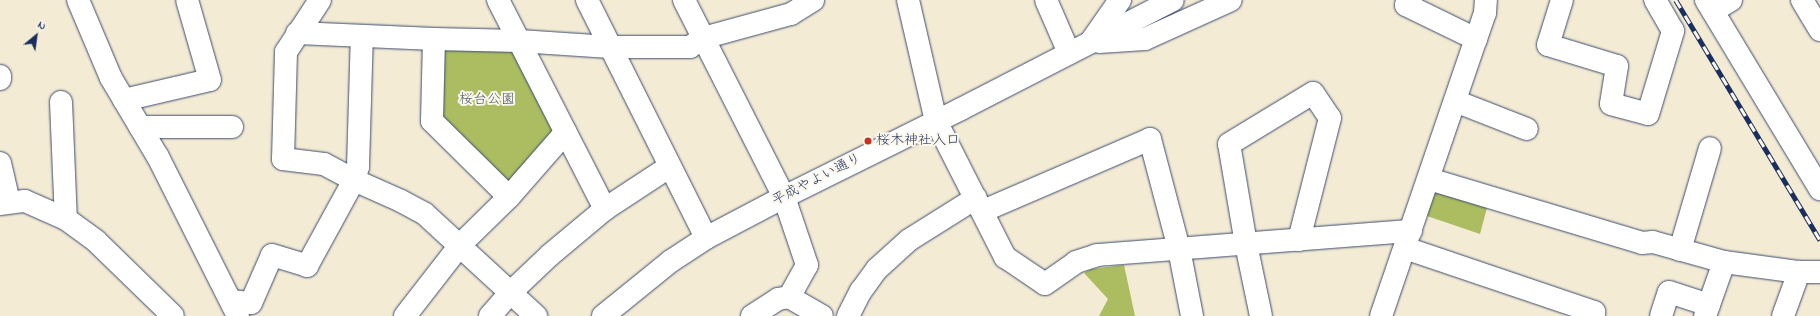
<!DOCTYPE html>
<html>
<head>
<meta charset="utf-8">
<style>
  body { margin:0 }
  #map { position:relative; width:1820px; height:316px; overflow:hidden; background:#f3ebd4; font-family:"Indie Flower","Klee One",sans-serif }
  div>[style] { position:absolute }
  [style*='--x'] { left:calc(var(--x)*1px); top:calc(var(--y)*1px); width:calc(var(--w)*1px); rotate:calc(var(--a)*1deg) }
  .green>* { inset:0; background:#abbd60 }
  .roads { filter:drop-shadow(0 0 1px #3b4b70) drop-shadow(0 0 1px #3b4b70) }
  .minor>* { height:22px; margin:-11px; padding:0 11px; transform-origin:11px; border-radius:11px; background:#fff }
  .rail>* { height:4.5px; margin-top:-2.25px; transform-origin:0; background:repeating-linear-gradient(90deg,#fbf7ec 0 9px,#1b2f5e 0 18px); box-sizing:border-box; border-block:1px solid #1b2f5e }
  .dots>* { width:11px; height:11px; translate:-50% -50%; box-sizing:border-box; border:2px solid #fbf7ec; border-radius:50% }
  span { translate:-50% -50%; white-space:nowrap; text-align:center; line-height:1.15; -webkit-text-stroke:4px #fbf7ec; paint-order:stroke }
  .park-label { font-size:14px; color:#465a5f }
  .poi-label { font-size:14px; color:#1b2f5e }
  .left { translate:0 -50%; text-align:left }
  .street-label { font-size:14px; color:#1b2f5e }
  .north { position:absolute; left:16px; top:16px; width:40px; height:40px; -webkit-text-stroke:3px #fbf7ec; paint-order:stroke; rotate:29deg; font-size:11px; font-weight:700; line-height:16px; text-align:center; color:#1b2f5e }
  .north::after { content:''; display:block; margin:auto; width:14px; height:18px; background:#1b2f5e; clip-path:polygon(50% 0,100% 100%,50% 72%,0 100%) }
</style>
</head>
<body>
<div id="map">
  <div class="green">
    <div style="clip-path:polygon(439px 44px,504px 47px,519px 55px,559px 130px,511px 184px,436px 121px)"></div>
    <div style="clip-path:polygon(1435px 192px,1488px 204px,1480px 234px,1427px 216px)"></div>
    <div style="clip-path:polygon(1124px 265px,1135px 316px,1099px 316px,1108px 299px,1084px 273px,1091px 269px)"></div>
  </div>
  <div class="roads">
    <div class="minor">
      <div style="--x:78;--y:0;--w:85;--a:67.1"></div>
      <div style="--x:111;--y:78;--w:92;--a:59.3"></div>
      <div style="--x:158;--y:157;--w:178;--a:63.3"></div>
      <div style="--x:320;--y:0;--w:62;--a:123.2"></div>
      <div style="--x:286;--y:52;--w:107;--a:91.6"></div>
      <div style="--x:283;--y:159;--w:41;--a:7"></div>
      <div style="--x:324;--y:164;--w:34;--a:28"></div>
      <div style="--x:354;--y:180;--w:51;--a:24.1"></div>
      <div style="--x:401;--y:201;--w:27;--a:28"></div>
      <div style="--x:425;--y:214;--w:151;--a:42.6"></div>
      <div style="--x:498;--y:0;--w:235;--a:62.9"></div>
      <div style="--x:587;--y:0;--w:266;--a:63.4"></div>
      <div style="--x:684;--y:0;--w:221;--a:63.1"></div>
      <div style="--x:784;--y:197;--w:72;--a:71.3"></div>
      <div style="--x:807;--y:265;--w:37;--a:119"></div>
      <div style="--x:908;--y:0;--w:124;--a:77"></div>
      <div style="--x:936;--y:121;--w:153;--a:63.1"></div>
      <div style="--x:1005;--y:257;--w:48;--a:34"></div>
      <div style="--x:1045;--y:284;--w:38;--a:-35"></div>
      <div style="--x:1076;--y:262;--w:22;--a:-18"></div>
      <div style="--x:1097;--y:255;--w:315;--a:-4.4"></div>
      <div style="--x:1046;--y:0;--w:58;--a:66.5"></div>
      <div style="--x:1411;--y:0;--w:7;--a:135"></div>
      <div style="--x:1406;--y:5;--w:78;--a:25.9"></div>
      <div style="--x:1562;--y:0;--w:47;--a:107.3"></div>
      <div style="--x:1548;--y:45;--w:72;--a:16.9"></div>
      <div style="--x:1617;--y:66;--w:38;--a:99"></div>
      <div style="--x:1611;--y:104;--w:38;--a:15"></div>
      <div style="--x:1648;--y:114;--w:87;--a:-73.2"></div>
      <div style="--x:1673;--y:31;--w:36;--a:-120"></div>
      <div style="--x:1706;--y:0;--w:221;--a:58.9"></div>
      <div style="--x:1802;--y:0;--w:35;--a:59"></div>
      <div style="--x:1713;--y:11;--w:21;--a:-31"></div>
      <div style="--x:297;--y:33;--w:137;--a:2.5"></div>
      <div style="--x:434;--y:39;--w:85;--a:1.3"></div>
      <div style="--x:519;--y:41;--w:91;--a:3.8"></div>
      <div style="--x:610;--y:47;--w:80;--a:0"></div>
      <div style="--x:690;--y:47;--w:16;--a:-35"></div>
      <div style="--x:703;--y:38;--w:91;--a:-15.3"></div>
      <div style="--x:791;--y:14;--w:26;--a:-32"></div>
      <div style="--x:434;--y:39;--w:82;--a:91.4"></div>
      <div style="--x:432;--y:121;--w:108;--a:44.6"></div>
      <div style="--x:1092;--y:40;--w:49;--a:-55"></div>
      <div style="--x:1099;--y:42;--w:46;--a:-3.7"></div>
      <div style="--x:1145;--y:39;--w:94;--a:-24.4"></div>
      <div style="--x:0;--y:76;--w:3;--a:90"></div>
      <div style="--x:124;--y:100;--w:88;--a:-13.1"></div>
      <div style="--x:210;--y:80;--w:83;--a:-106"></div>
      <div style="--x:1455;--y:101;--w:77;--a:21.3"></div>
      <div style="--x:61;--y:102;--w:117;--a:87.6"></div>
      <div style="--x:140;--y:127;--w:92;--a:0"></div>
      <div style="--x:0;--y:163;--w:40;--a:77"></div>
      <div style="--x:1429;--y:179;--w:222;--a:16.7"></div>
      <div style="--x:1642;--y:243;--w:11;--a:-5"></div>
      <div style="--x:1653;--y:242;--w:74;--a:15.7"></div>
      <div style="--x:1724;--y:262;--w:76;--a:7.6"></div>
      <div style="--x:1799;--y:272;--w:21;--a:0"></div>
      <div style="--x:0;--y:204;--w:25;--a:-7"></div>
      <div style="--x:25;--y:201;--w:45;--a:23.7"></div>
      <div style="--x:66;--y:219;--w:37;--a:36"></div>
      <div style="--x:96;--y:241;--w:107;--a:44.2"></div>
      <div style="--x:983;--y:211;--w:182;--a:-23.3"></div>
      <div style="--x:1150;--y:139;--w:114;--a:75.2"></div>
      <div style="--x:1179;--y:249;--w:68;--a:79"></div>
      <div style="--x:1405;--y:248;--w:200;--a:18.7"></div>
      <div style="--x:1594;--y:312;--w:4;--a:117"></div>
      <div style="--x:1680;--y:250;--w:106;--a:-73.6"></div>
      <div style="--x:231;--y:301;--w:20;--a:6"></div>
      <div style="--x:251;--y:303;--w:52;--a:-66.4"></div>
      <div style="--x:272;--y:255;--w:37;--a:17"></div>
      <div style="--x:307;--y:266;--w:98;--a:-61.3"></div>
      <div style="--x:354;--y:180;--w:14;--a:-73"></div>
      <div style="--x:358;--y:167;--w:131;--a:-88.3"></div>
      <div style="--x:405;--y:316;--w:90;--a:-52.2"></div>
      <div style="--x:460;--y:245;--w:69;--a:-44.4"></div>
      <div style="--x:509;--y:197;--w:86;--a:-48.8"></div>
      <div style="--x:490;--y:316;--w:30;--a:-49"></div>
      <div style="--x:510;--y:293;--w:55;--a:-43.5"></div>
      <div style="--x:550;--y:255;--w:72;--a:-39.9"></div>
      <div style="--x:605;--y:209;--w:77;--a:-33.3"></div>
      <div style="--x:603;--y:316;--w:87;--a:-39"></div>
      <div style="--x:671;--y:261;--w:42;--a:-33.3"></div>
      <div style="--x:706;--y:238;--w:88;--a:-27.7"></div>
      <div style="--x:784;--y:197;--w:198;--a:-26.4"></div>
      <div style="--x:961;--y:109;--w:238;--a:-27.2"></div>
      <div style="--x:752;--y:316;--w:31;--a:-33"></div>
      <div style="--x:778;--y:299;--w:11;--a:-10"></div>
      <div style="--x:789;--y:297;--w:38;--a:30"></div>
      <div style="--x:848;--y:316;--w:28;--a:-63"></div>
      <div style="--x:861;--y:291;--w:27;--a:-54"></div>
      <div style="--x:877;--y:269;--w:43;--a:-42.2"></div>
      <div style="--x:909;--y:240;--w:79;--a:-32.1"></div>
      <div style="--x:1261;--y:316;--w:74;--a:-101.8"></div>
      <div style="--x:1246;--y:244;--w:101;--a:-99.6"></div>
      <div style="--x:1229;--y:144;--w:98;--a:-31.3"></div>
      <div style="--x:1313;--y:93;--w:30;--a:56"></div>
      <div style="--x:1330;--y:118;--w:126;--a:104.3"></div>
      <div style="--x:1381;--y:316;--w:293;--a:-71.1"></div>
      <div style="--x:1476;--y:39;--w:28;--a:-71"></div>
      <div style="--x:1485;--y:13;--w:13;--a:-86"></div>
      <div style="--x:1661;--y:316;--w:25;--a:-72"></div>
      <div style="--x:1669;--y:292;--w:42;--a:18"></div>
      <div style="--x:1705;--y:316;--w:57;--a:-70.6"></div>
      <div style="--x:1783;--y:316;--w:47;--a:-70"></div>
    </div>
  </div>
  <div class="rail">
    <div style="--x:1676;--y:0;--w:280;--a:59"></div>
  </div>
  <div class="dots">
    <div style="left:868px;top:141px;background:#c8321e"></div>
  </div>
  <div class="park-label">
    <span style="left:487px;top:100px">桜台公園</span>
  </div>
  <div class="poi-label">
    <span class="left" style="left:876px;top:141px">桜木神社入口</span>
  </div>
  <div class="street-label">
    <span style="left:817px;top:180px;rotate:-27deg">平成やよい通り</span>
  </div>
  <div class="north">N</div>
</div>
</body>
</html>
